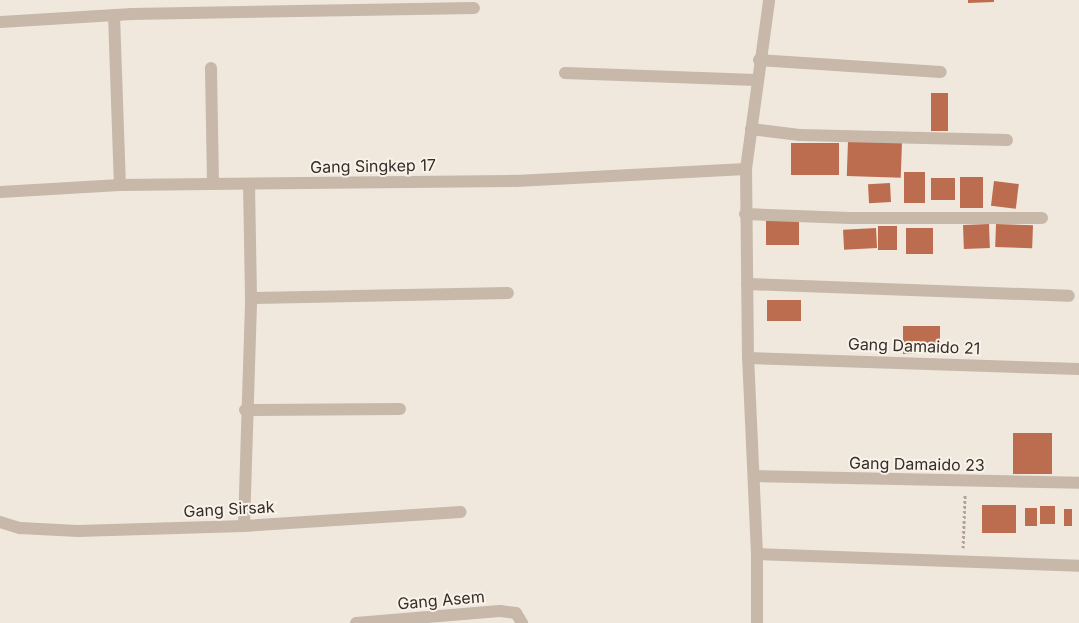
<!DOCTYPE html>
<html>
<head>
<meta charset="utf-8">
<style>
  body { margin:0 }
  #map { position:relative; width:1079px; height:623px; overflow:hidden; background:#f0e8dd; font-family:Inter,sans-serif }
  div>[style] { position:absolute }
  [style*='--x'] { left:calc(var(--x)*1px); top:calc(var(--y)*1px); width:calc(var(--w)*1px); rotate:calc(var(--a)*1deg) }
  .building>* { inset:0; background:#bc6d4f; transform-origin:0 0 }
  .path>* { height:3px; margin-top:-1.5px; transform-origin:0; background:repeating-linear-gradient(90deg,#b3a294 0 2.5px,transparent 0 5px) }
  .minor>* { height:12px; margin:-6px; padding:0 6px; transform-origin:6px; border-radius:6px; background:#c7b8aa }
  span { translate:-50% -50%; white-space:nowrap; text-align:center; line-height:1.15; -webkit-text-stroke:4px #f8f2e9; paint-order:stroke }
  .street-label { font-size:16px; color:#352d29 }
</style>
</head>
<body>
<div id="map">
  <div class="building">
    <div style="clip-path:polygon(968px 0,994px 0,994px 2px,968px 3px)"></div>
    <div style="left:931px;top:93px;width:17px;height:38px"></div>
    <div style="left:848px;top:141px;width:54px;height:35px;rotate:2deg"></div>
    <div style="left:791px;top:143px;width:48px;height:32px"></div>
    <div style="left:904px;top:172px;width:21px;height:31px"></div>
    <div style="left:960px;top:177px;width:23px;height:31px"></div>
    <div style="left:931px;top:178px;width:24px;height:22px"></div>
    <div style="left:994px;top:181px;width:25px;height:25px;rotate:7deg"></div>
    <div style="left:890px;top:183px;width:19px;height:22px;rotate:87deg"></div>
    <div style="left:799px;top:221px;width:24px;height:33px;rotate:90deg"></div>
    <div style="left:989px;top:224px;width:24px;height:26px;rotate:88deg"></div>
    <div style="left:996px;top:224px;width:37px;height:23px;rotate:2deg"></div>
    <div style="left:878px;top:226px;width:19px;height:24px"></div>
    <div style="left:876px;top:228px;width:20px;height:33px;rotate:87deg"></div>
    <div style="left:906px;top:228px;width:27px;height:26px"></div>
    <div style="left:767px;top:300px;width:34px;height:21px"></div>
    <div style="left:903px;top:326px;width:37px;height:28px"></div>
    <div style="left:1013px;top:433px;width:39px;height:41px"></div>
    <div style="left:982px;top:505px;width:34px;height:28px"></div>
    <div style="left:1040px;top:506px;width:15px;height:18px"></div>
    <div style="left:1025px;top:508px;width:12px;height:18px"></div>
    <div style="left:1064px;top:509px;width:8px;height:17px"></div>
  </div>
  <div class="path">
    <div style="--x:963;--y:548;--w:53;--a:-87.8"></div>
  </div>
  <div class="minor">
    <div style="--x:114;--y:15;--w:170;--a:88"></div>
    <div style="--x:0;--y:22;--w:132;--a:-3.5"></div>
    <div style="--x:132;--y:14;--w:342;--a:-1"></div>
    <div style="--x:759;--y:60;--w:182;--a:3.8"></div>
    <div style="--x:211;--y:68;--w:115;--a:89"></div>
    <div style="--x:565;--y:73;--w:191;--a:2.1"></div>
    <div style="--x:751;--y:129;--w:49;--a:7"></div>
    <div style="--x:800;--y:135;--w:207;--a:1.4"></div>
    <div style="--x:0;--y:192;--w:120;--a:-3.3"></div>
    <div style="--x:120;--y:185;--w:396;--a:-0.6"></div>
    <div style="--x:516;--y:181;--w:230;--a:-3"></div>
    <div style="--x:745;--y:214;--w:105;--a:2.2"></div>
    <div style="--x:850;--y:218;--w:192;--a:0"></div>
    <div style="--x:747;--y:284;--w:322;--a:2.1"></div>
    <div style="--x:251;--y:298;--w:257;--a:-1.1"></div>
    <div style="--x:748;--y:358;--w:331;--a:1.9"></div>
    <div style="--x:245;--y:410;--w:155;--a:-0.4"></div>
    <div style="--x:754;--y:476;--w:325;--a:1.2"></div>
    <div style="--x:0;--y:522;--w:21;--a:17"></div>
    <div style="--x:20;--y:528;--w:58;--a:3"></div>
    <div style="--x:78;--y:531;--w:166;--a:-1.7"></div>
    <div style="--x:244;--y:526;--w:217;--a:-3.7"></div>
    <div style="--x:244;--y:526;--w:228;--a:-88.2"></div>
    <div style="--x:251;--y:298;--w:114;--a:-91"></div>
    <div style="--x:757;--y:554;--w:322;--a:2.1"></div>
    <div style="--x:356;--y:623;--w:144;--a:-4.8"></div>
    <div style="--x:500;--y:611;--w:16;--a:7"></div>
    <div style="--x:516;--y:613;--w:12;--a:59"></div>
    <div style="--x:757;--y:623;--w:69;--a:-90"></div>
    <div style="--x:757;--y:554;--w:196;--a:-92.6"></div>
    <div style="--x:748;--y:358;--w:189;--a:-90.6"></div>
    <div style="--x:746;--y:169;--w:171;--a:-82.2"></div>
  </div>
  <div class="street-label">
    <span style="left:373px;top:166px;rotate:-1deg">Gang Singkep 17</span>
    <span style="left:914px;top:346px;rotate:2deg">Gang Damaido 21</span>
    <span style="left:917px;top:464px;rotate:1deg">Gang Damaido 23</span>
    <span style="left:229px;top:509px;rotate:-3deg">Gang Sirsak</span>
    <span style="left:441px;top:600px;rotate:-5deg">Gang Asem</span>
  </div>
</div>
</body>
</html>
